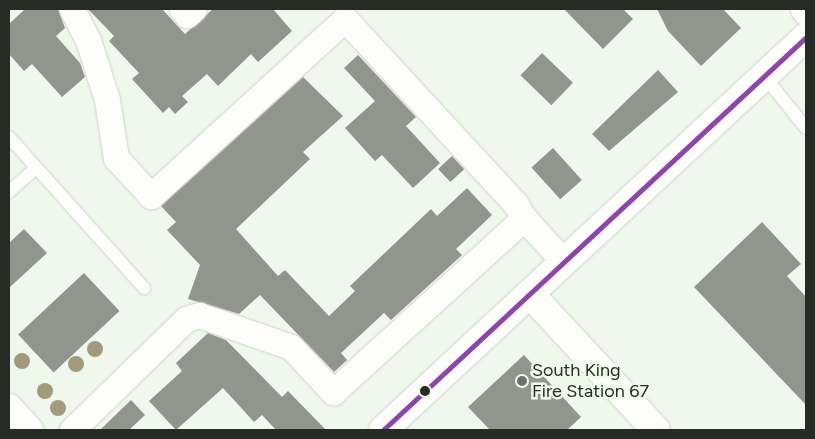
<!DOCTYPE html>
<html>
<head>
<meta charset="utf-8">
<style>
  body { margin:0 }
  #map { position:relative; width:815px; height:439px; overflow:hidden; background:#f0f7ed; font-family:Figtree,sans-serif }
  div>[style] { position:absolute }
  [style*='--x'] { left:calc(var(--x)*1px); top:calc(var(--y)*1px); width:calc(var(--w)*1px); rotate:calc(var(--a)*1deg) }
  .building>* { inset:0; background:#91958d; transform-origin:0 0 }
  .roads { filter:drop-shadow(0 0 1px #ced3cc) drop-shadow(0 0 1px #ced3cc) }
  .lane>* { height:12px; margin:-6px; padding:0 6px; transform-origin:6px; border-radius:6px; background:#fdfefc }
  .street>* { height:25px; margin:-12.5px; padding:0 12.5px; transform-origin:12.5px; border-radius:12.5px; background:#fdfefc }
  .secondary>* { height:28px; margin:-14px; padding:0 14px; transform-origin:14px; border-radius:14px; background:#fdfefc }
  .bus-1>* { height:5px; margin:-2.5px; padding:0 2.5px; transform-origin:2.5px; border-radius:2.5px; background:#8e44ad }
  .trees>* { width:16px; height:16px; margin:-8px; border-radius:50%; background:#a09b7a }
  .dots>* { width:14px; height:14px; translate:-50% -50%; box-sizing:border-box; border:2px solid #eefbe9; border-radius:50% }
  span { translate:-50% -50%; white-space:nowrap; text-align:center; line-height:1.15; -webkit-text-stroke:5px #eefbe9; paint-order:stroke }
  .poi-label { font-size:18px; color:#262b25 }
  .left { translate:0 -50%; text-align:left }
  .frame { position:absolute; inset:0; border:10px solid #262b25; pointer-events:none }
</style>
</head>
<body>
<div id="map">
  <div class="building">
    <div style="clip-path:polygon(25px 9px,58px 9px,65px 28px,56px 36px,80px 63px,85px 77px,62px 97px,32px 64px,24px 71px,9px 54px,9px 24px)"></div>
    <div style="clip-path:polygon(88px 9px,162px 9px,185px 34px,213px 9px,273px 9px,292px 31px,258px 62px,251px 54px,218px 86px,207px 74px,182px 96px,188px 102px,175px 114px,169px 107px,163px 113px,132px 79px,139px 73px,109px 41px,114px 36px)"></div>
    <div style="clip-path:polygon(564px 9px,623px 9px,633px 19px,603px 49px)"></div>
    <div style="clip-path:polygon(657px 9px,723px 9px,741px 28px,701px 66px,668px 31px)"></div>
    <div style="left:542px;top:53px;width:43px;height:31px;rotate:44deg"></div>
    <div style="clip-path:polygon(358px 55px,416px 117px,406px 126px,440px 163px,413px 188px,382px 155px,375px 161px,345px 128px,375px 101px,344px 68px)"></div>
    <div style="clip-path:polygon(658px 70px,678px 92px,609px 151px,592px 134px)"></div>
    <div style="clip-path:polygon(303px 77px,343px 116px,303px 152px,310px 159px,236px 229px,278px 276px,285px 270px,329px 316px,355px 291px,350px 286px,431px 209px,437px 216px,467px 188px,492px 215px,456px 249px,462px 255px,391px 320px,384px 313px,341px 353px,347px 360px,334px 372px,260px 295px,239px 314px,188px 299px,200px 265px,167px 230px,176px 222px,161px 206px)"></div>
    <div style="left:553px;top:148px;width:43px;height:29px;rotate:48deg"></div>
    <div style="left:452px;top:156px;width:18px;height:19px;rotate:47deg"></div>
    <div style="clip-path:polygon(762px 222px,801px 264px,787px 276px,806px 297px,806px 405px,694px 287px)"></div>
    <div style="clip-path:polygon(24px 229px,47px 253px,9px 288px,9px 243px)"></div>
    <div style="left:84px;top:273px;width:52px;height:90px;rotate:47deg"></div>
    <div style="clip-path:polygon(208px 333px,226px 340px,282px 397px,288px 391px,326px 430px,276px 430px,262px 415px,254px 422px,223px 388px,176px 430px,149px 401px,182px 371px,176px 363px)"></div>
    <div style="clip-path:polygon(524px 355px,581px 417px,567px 430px,490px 430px,468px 407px)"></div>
    <div style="clip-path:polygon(131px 400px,145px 415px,129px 430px,100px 430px)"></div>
  </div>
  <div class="roads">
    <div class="lane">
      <div style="--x:764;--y:76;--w:67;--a:51.1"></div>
      <div style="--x:9;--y:137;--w:203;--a:48.2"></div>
      <div style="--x:9;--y:192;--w:36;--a:-42"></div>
    </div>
    <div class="street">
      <div style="--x:72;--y:9;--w:35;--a:63"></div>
      <div style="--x:88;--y:40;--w:63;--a:72.4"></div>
      <div style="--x:107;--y:100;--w:59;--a:81.2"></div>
      <div style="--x:116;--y:158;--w:52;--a:47.4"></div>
      <div style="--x:151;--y:196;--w:263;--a:-42.4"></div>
      <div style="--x:345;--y:19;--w:251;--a:47.3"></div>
      <div style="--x:515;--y:203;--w:17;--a:59"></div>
      <div style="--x:524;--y:218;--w:59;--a:47.7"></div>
      <div style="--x:182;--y:9;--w:8;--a:50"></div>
      <div style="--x:187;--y:15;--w:9;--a:-41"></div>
      <div style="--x:803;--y:9;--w:5;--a:53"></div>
      <div style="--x:72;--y:430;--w:159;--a:-44.2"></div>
      <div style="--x:186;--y:319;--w:14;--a:-17"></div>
      <div style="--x:199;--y:315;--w:97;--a:19.2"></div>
      <div style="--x:291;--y:347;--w:62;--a:47"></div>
      <div style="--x:333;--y:392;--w:258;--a:-42.3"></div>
    </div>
    <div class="secondary">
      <div style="--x:530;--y:294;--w:185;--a:47.2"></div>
      <div style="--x:9;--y:408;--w:30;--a:48"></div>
      <div style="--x:383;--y:430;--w:577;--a:-42.89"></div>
    </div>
  </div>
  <div class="bus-1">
    <div style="--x:383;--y:430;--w:577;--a:-42.89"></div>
  </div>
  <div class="trees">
    <div style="left:95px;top:349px"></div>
    <div style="left:22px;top:361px"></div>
    <div style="left:76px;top:364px"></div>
    <div style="left:45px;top:391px"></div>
    <div style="left:58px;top:408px"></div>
  </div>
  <div class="dots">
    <div style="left:522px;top:381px;background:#6d726b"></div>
    <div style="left:425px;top:391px;background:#262b25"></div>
  </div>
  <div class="poi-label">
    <span class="left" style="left:532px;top:381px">South King<br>Fire Station 67</span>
  </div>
  <div class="frame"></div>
</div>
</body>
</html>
